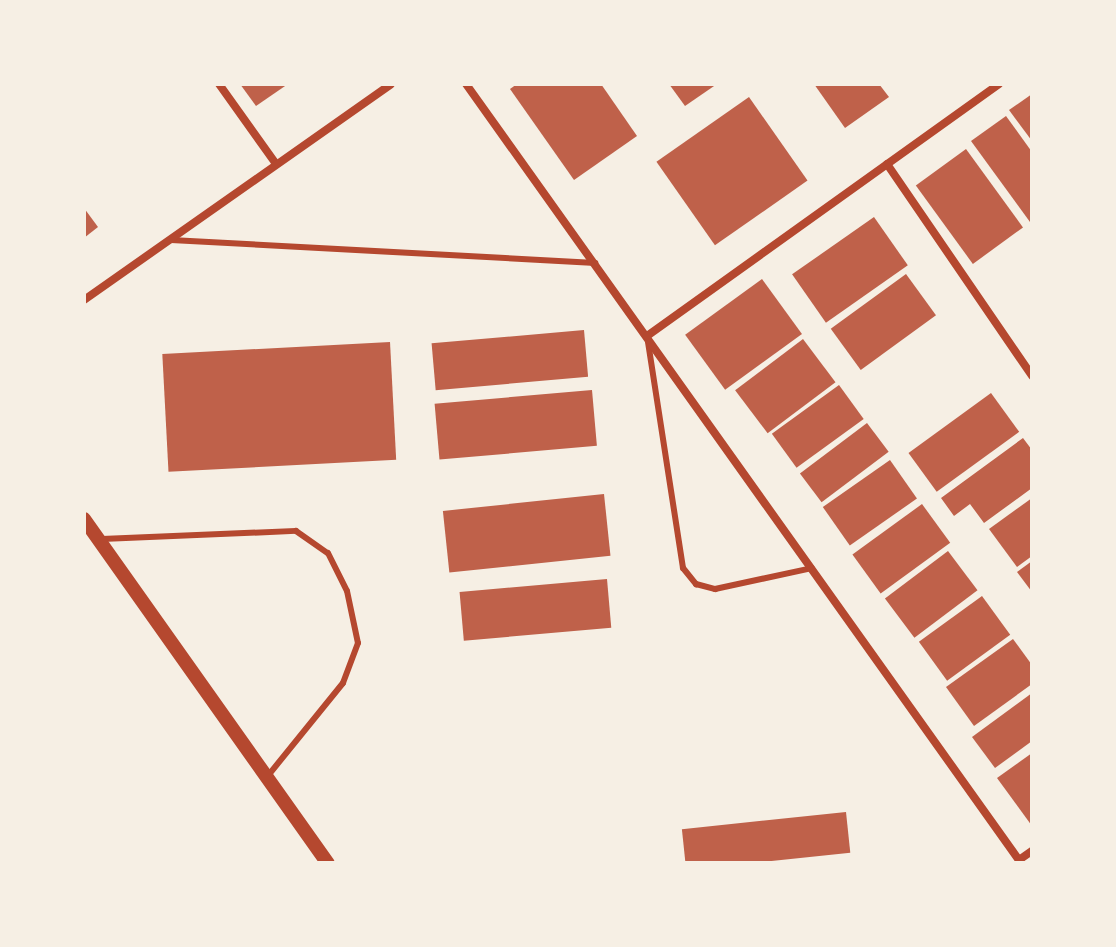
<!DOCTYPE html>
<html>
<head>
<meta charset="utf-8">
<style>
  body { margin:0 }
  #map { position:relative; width:1116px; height:947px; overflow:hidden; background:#f6efe4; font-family:"Titillium Web",sans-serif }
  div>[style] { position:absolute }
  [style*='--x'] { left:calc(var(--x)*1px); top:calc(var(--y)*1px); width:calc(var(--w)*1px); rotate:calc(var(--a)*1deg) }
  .building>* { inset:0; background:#bf614a; transform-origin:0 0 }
  .service>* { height:6px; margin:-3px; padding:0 3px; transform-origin:3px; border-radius:3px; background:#b5482f }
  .minor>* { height:8px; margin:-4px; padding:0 4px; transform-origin:4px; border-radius:4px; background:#b5482f }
  .tertiary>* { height:14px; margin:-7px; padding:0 7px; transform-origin:7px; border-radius:7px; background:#b5482f }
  span { translate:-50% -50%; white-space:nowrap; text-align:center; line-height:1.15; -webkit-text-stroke:7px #f6efe4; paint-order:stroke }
  .frame { position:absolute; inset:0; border:86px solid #f6efe4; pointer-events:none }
</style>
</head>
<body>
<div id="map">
  <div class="building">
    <div style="clip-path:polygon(240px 84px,288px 84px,256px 106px)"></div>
    <div style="clip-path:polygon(517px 84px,601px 84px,637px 136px,574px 180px,510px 89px)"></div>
    <div style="clip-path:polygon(669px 84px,717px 84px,685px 106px)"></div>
    <div style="clip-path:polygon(814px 84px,879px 84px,889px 97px,845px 128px)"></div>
    <div style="clip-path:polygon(1032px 94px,1032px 141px,1009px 110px)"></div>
    <div style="left:749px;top:97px;width:102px;height:113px;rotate:55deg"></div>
    <div style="clip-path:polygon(1006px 116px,1032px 152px,1030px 222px,971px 141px)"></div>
    <div style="left:966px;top:149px;width:97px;height:62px;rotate:54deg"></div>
    <div style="clip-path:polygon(84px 208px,98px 227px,84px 238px)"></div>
    <div style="left:874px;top:217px;width:59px;height:100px;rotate:55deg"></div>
    <div style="left:906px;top:274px;width:51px;height:93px;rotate:54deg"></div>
    <div style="left:762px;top:279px;width:68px;height:95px;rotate:54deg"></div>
    <div style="left:584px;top:330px;width:47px;height:153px;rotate:85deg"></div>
    <div style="left:803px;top:339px;width:54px;height:85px;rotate:53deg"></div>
    <div style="left:390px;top:342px;width:118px;height:228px;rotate:87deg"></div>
    <div style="left:839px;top:385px;width:42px;height:83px;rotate:54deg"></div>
    <div style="left:592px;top:390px;width:56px;height:158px;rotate:85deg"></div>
    <div style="left:991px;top:393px;width:48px;height:102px;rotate:54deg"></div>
    <div style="left:867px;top:423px;width:36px;height:84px;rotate:53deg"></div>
    <div style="clip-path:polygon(1023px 438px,1032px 450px,1032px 488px,984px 523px,970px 504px,954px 516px,941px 498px)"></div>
    <div style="left:890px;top:460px;width:47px;height:82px;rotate:55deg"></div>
    <div style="left:604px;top:494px;width:62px;height:162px;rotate:84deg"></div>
    <div style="clip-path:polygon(1032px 498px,1032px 556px,1017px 567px,989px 529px)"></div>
    <div style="left:922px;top:504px;width:48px;height:86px;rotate:54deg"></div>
    <div style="left:948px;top:551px;width:49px;height:79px;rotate:53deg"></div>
    <div style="clip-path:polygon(1032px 561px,1032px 592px,1017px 572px)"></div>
    <div style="left:607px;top:579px;width:49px;height:148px;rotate:85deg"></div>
    <div style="left:982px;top:596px;width:48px;height:78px;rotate:54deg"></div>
    <div style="clip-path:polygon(1013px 639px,1032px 665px,1032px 684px,974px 726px,946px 687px)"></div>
    <div style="clip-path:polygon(1032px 693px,1032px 741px,995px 768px,972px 737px)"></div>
    <div style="clip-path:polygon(1032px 753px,1032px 826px,997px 778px)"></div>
    <div style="left:846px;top:812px;width:41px;height:165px;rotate:84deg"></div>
  </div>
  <div class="service">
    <div style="--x:171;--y:240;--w:425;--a:3.1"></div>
    <div style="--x:648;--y:342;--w:229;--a:81.2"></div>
    <div style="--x:683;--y:568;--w:21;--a:51"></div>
    <div style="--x:696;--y:584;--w:20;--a:15"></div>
    <div style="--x:715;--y:589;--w:99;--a:-12.2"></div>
    <div style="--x:102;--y:539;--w:194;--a:-2.4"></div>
    <div style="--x:296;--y:531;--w:39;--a:35"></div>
    <div style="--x:328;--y:553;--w:42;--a:63.4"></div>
    <div style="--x:347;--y:591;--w:53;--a:78.1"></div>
    <div style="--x:358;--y:643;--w:43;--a:110.6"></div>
    <div style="--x:343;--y:683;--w:121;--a:129"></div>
  </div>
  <div class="minor">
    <div style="--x:219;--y:84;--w:98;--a:54.5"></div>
    <div style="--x:466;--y:84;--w:956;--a:54.53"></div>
    <div style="--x:887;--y:164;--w:257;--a:55.6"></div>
    <div style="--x:84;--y:300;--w:375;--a:-35.1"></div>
    <div style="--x:647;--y:336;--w:433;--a:-35.6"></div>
    <div style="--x:1019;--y:860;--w:16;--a:-35"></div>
  </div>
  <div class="tertiary">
    <div style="--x:84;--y:519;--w:422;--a:54.7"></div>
  </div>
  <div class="frame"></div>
</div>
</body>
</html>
